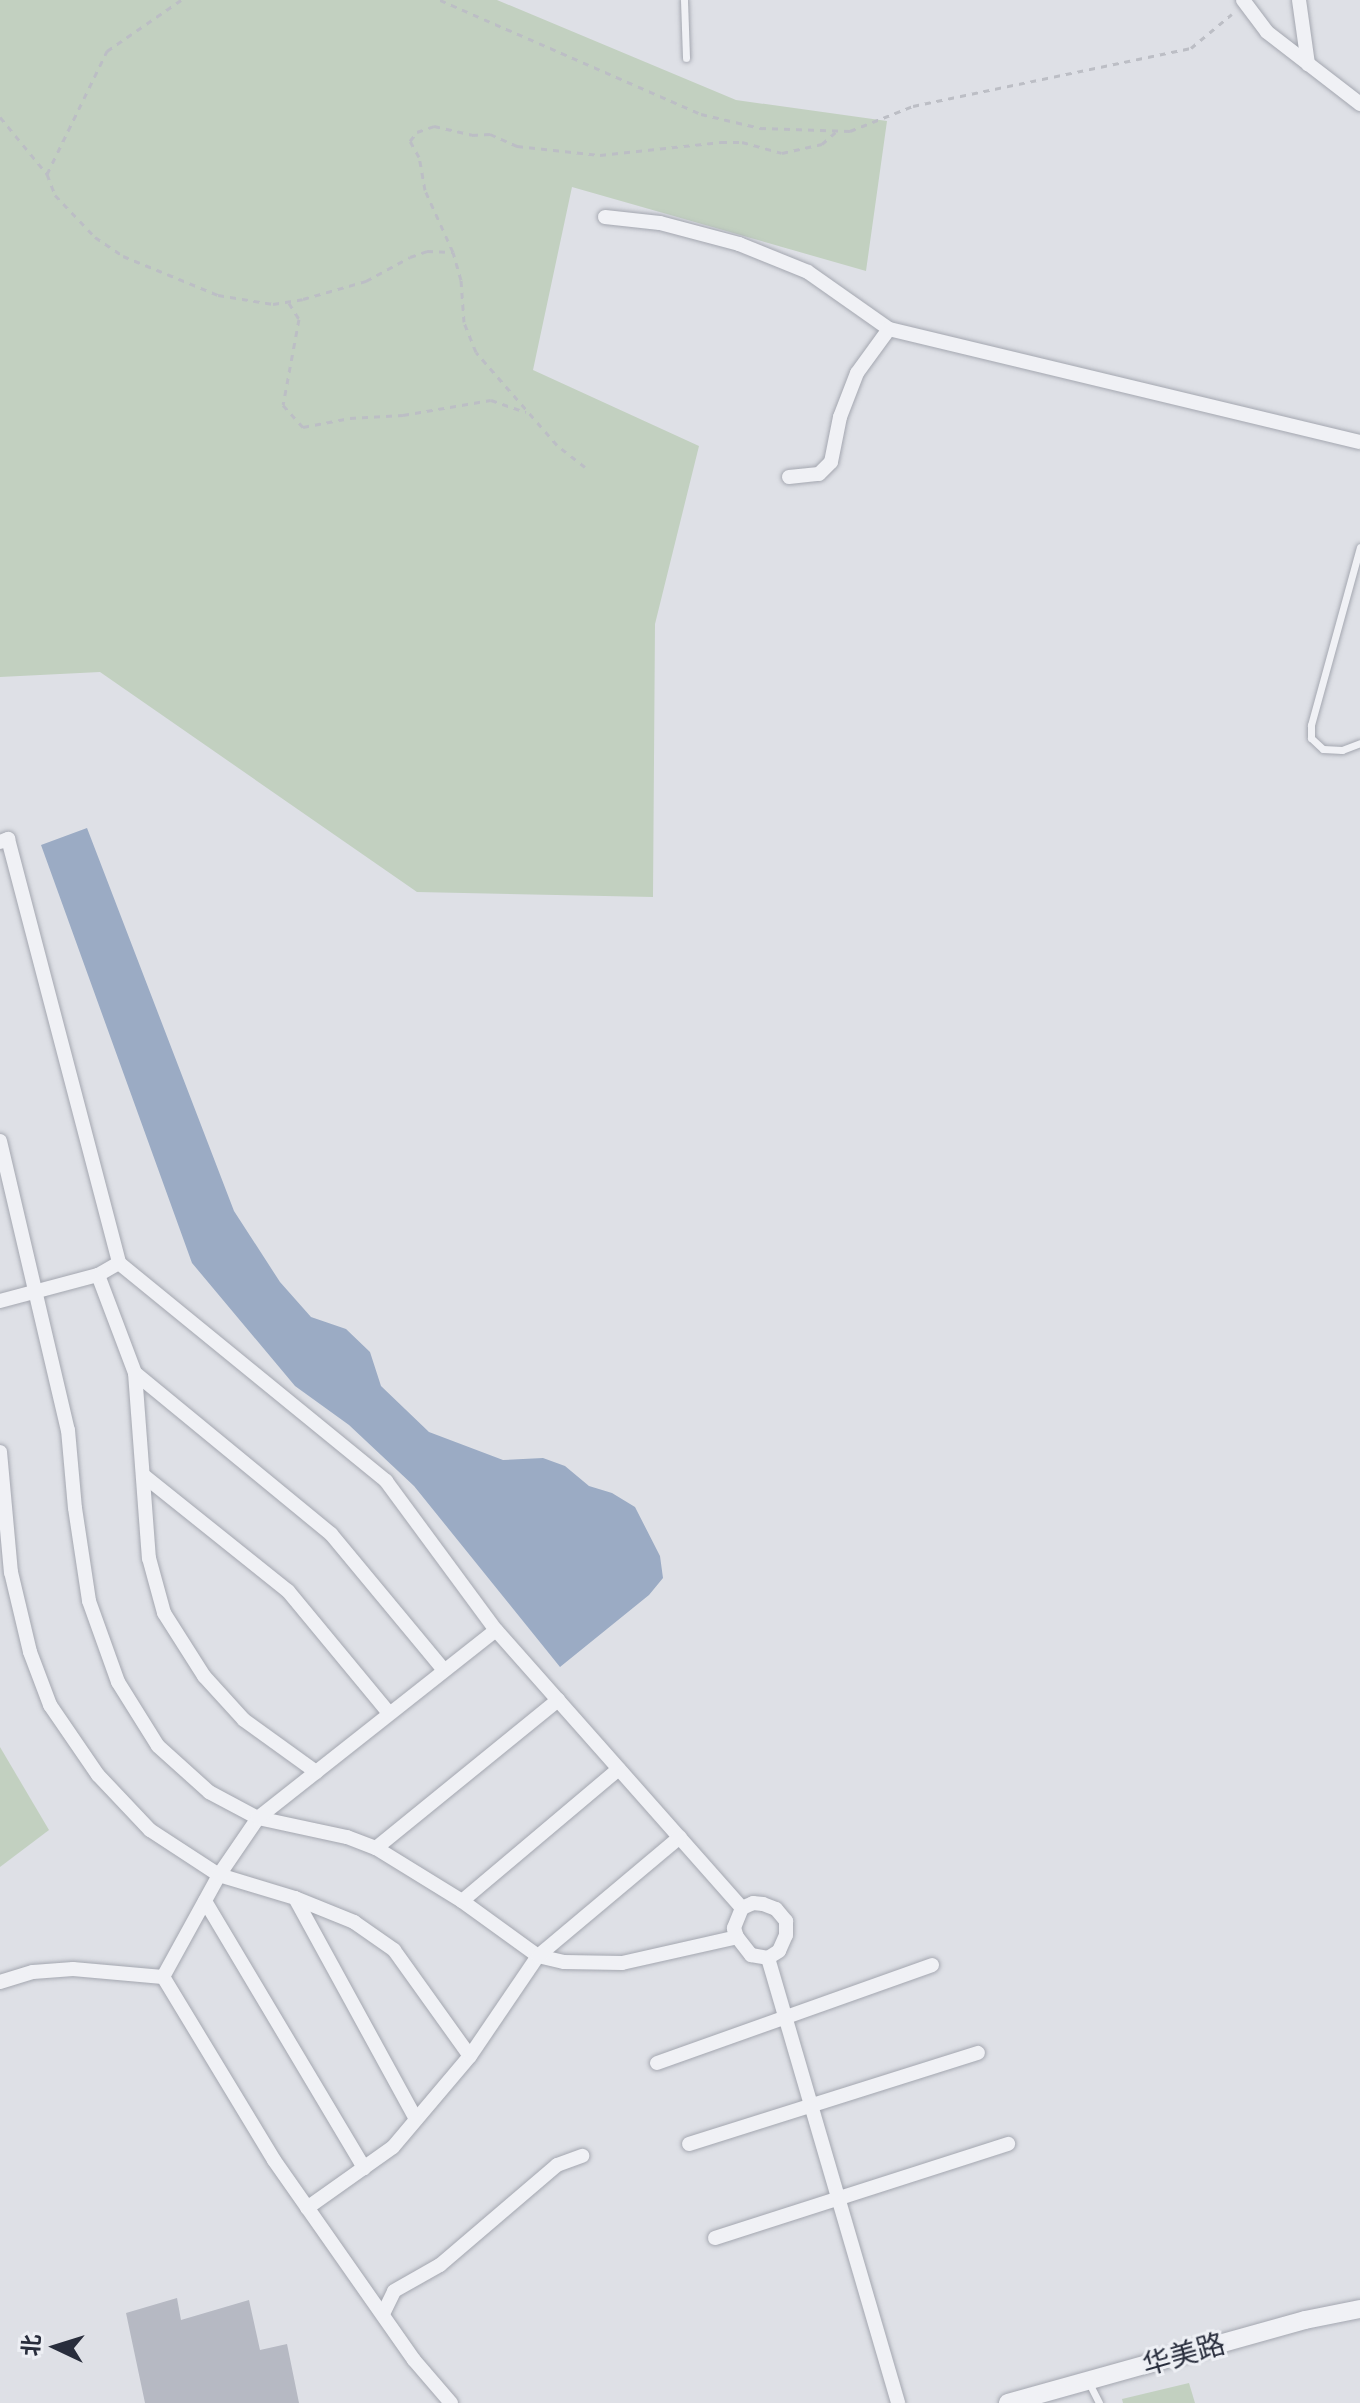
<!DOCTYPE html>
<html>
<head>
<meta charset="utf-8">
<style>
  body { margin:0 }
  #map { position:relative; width:1360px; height:2403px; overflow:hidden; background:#dee0e6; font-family:"Source Sans 3","Noto Sans SC",sans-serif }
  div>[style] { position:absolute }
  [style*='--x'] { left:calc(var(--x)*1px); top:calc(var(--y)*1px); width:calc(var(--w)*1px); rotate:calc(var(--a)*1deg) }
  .green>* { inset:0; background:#c2d0c0 }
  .water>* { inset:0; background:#9babc4 }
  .building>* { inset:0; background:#b6b9c3 }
  .path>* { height:3px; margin-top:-1.5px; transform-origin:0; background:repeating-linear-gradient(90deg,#bcbec5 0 6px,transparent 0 12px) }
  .roads { filter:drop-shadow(0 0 2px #a4a7b0) drop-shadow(0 0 2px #a4a7b0) }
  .service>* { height:7px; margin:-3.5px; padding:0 3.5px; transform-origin:3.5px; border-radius:3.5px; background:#f0f1f5 }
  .minor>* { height:14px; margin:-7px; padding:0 7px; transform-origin:7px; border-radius:7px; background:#f0f1f5 }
  .tertiary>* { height:18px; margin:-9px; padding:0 9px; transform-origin:9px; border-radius:9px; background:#f0f1f5 }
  span { translate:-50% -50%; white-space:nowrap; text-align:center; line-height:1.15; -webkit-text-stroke:6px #edeff4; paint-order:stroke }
  .street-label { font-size:28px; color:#282d3c }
  .north { position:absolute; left:16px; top:2307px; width:80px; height:80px; -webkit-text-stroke:6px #edeff4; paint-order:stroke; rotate:274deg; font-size:22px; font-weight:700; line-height:32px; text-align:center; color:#282d3c }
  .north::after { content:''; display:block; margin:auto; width:28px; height:36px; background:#282d3c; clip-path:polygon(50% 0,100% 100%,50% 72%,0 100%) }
</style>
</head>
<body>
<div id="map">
  <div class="green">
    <div style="clip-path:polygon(0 0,497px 0,736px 100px,887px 121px,866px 271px,572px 187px,533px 370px,699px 446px,655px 624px,653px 897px,417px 892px,100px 672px,0 677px)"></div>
    <div style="clip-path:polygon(0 1747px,49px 1830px,0 1867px)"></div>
    <div style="clip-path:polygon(1189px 2383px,1195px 2403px,1123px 2403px,1122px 2399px)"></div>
  </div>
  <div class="water">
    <div style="clip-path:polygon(87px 828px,234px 1211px,280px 1282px,311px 1317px,346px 1329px,370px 1352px,381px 1386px,429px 1432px,503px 1460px,543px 1458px,565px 1466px,589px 1486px,612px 1493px,635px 1507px,660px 1556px,663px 1578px,649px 1595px,560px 1667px,414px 1486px,349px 1425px,295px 1386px,192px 1263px,41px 845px)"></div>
  </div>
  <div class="building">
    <div style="clip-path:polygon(177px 2298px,181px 2320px,249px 2300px,260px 2350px,287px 2344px,299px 2403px,145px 2403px,126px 2313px)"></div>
  </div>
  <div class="path">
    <div style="--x:440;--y:0;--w:285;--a:23.6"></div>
    <div style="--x:701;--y:114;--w:61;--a:13.3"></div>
    <div style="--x:760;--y:128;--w:90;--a:1.9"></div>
    <div style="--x:850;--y:131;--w:68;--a:-21.6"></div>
    <div style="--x:913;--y:106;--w:284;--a:-11.8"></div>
    <div style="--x:1191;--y:48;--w:53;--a:-39.7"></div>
    <div style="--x:0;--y:117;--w:74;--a:50.5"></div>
    <div style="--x:47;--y:174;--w:137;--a:-64"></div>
    <div style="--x:107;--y:51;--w:90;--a:-34.6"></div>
    <div style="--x:47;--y:174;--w:22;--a:69"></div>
    <div style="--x:55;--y:195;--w:58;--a:46.4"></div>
    <div style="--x:95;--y:237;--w:34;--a:34"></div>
    <div style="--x:123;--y:256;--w:103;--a:22.3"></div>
    <div style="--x:218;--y:295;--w:56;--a:9.3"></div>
    <div style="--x:273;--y:304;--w:30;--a:-9"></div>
    <div style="--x:303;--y:299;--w:66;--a:-15.9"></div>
    <div style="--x:366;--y:281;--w:50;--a:-28.6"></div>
    <div style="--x:410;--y:257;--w:18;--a:-19"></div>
    <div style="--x:427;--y:251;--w:26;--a:2"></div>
    <div style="--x:289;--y:303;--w:19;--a:58"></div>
    <div style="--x:299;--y:319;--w:87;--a:100.5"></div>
    <div style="--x:283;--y:405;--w:30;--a:48"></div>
    <div style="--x:303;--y:427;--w:48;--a:-10.8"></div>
    <div style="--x:350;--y:418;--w:53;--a:-3.2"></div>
    <div style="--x:403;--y:415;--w:89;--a:-9.7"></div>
    <div style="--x:491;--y:400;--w:37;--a:19"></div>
    <div style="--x:585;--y:467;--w:36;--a:-142"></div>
    <div style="--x:557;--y:445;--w:123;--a:-131.1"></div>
    <div style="--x:476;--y:352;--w:32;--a:-112"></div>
    <div style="--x:464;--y:322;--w:42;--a:-94.1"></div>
    <div style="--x:461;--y:280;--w:29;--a:-106"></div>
    <div style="--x:453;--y:252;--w:68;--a:-114.3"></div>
    <div style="--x:425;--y:190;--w:34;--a:-100"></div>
    <div style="--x:419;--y:157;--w:18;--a:-119"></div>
    <div style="--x:410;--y:141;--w:11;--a:-52"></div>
    <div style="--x:417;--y:132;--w:18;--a:-19"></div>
    <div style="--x:434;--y:126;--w:39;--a:13"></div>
    <div style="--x:472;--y:135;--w:18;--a:-3"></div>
    <div style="--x:490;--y:134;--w:30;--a:24"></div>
    <div style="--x:517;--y:146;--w:83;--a:6.2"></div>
    <div style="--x:600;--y:155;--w:122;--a:-6.1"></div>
    <div style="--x:721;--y:142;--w:21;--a:0"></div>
    <div style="--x:742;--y:142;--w:41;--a:15.4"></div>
    <div style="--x:782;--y:153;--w:41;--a:-12.7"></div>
    <div style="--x:822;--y:144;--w:21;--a:-41"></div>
  </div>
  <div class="roads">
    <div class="service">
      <div style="--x:684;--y:0;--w:58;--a:88"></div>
      <div style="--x:1360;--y:547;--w:185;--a:105.4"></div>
      <div style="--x:1311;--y:725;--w:13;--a:90"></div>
      <div style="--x:1311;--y:738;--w:16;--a:43"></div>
      <div style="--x:1323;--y:749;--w:19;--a:3"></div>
      <div style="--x:1342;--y:750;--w:19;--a:-21"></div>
      <div style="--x:1089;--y:2383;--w:22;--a:63"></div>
    </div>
    <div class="minor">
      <div style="--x:1243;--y:0;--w:40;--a:53"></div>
      <div style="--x:1267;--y:32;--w:118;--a:37.7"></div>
      <div style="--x:1299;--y:0;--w:65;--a:82"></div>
      <div style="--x:605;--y:217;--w:55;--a:6.2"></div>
      <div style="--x:660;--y:223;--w:82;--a:14.9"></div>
      <div style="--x:739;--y:244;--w:74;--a:22.1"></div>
      <div style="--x:808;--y:272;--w:99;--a:35.1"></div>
      <div style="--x:889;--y:329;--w:484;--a:13.5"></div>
      <div style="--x:789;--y:477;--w:30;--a:-6"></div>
      <div style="--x:819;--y:474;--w:17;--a:-45"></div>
      <div style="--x:831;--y:462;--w:46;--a:-78.7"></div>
      <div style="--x:840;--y:417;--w:47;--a:-68.9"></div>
      <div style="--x:857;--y:373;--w:54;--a:-54"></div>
      <div style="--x:0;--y:842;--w:9;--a:-21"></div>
      <div style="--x:8;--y:839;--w:438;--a:75.3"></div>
      <div style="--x:119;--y:1263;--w:345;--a:39.2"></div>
      <div style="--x:386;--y:1481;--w:185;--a:53.6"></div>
      <div style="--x:496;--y:1630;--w:371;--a:48.5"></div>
      <div style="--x:742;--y:1908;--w:22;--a:112"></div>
      <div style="--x:734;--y:1928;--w:9;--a:72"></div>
      <div style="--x:737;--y:1937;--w:23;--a:52"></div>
      <div style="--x:751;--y:1955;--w:17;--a:10"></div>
      <div style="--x:768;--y:1958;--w:464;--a:73.7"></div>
      <div style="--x:0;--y:1141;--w:297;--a:76.8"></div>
      <div style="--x:68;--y:1430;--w:78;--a:84.9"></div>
      <div style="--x:75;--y:1508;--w:94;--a:81.4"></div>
      <div style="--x:89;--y:1601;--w:86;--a:70.3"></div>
      <div style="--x:118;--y:1682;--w:75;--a:58"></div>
      <div style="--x:158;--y:1746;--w:69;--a:42"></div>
      <div style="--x:209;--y:1792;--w:55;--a:28"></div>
      <div style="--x:258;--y:1818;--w:91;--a:12.1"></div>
      <div style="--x:347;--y:1837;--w:31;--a:21"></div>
      <div style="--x:376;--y:1848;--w:101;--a:31.6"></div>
      <div style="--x:462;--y:1901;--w:94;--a:35.9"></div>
      <div style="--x:538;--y:1956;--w:27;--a:13"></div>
      <div style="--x:564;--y:1962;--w:58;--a:1"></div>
      <div style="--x:622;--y:1963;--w:118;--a:-12.7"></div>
      <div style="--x:98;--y:1275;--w:105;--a:69.3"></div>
      <div style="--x:135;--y:1373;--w:186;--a:85.7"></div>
      <div style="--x:149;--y:1558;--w:57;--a:74.7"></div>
      <div style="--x:164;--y:1613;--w:75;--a:57.6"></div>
      <div style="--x:204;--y:1676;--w:59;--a:47.7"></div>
      <div style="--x:244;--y:1720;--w:89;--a:35.8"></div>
      <div style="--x:0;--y:1301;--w:101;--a:-14.9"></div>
      <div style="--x:98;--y:1275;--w:24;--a:-30"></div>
      <div style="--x:135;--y:1373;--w:254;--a:39.4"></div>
      <div style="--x:331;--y:1534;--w:177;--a:50.3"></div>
      <div style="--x:0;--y:1452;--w:121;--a:84.8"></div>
      <div style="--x:11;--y:1572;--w:82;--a:76.6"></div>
      <div style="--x:30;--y:1652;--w:57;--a:69.3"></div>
      <div style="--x:50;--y:1705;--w:85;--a:55.6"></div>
      <div style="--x:98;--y:1775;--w:76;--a:46.6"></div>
      <div style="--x:150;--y:1830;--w:82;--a:33.1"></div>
      <div style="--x:219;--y:1875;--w:79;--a:16.8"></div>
      <div style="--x:295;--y:1898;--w:64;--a:22.1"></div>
      <div style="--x:354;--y:1922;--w:49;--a:35"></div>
      <div style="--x:394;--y:1950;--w:130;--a:54.4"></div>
      <div style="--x:143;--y:1475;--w:186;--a:38.7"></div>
      <div style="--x:288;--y:1591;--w:158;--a:50.4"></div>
      <div style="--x:376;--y:1848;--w:235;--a:-39.1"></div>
      <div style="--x:295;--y:1898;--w:252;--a:61.3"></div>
      <div style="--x:205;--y:1901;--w:311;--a:59.2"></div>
      <div style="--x:462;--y:1901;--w:205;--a:-40.1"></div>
      <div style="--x:742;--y:1908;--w:12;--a:-24"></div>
      <div style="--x:753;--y:1903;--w:10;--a:6"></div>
      <div style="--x:763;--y:1904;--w:14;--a:21"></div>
      <div style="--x:776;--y:1909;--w:16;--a:50"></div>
      <div style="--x:786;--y:1921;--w:14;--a:90"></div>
      <div style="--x:786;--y:1935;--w:17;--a:114"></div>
      <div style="--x:779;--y:1951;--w:13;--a:148"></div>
      <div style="--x:0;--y:1982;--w:34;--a:-17"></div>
      <div style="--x:33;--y:1972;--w:40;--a:-4.3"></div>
      <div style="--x:73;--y:1969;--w:90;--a:5.1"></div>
      <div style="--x:657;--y:2063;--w:292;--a:-19.6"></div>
      <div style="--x:689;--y:2144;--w:303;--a:-17.5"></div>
      <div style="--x:307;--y:2208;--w:105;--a:-35.3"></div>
      <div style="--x:393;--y:2147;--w:119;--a:-49.8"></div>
      <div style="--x:470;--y:2056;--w:121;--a:-55.8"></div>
      <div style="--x:538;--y:1956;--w:185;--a:-40"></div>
      <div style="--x:715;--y:2238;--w:308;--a:-17.8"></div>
      <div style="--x:383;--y:2314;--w:25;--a:-64"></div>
      <div style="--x:394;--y:2291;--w:53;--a:-29.5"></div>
      <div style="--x:440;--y:2265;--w:154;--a:-40.5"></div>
      <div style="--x:557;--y:2165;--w:27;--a:-20"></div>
      <div style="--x:451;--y:2403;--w:57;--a:-130.7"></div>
      <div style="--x:414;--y:2360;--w:244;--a:-125"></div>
      <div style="--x:274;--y:2160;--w:214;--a:-121.2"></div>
      <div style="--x:163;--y:1977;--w:116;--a:-61.2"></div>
      <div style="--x:219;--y:1875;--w:69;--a:-55.6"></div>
      <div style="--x:258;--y:1818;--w:303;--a:-38.3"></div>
    </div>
    <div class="tertiary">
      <div style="--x:1008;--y:2403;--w:308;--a:-15.6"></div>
      <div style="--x:1305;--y:2320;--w:56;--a:-11.3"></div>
    </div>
  </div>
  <div class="street-label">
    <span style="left:1184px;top:2355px;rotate:-16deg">华美路</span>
  </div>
  <div class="north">北</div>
</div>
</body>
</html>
